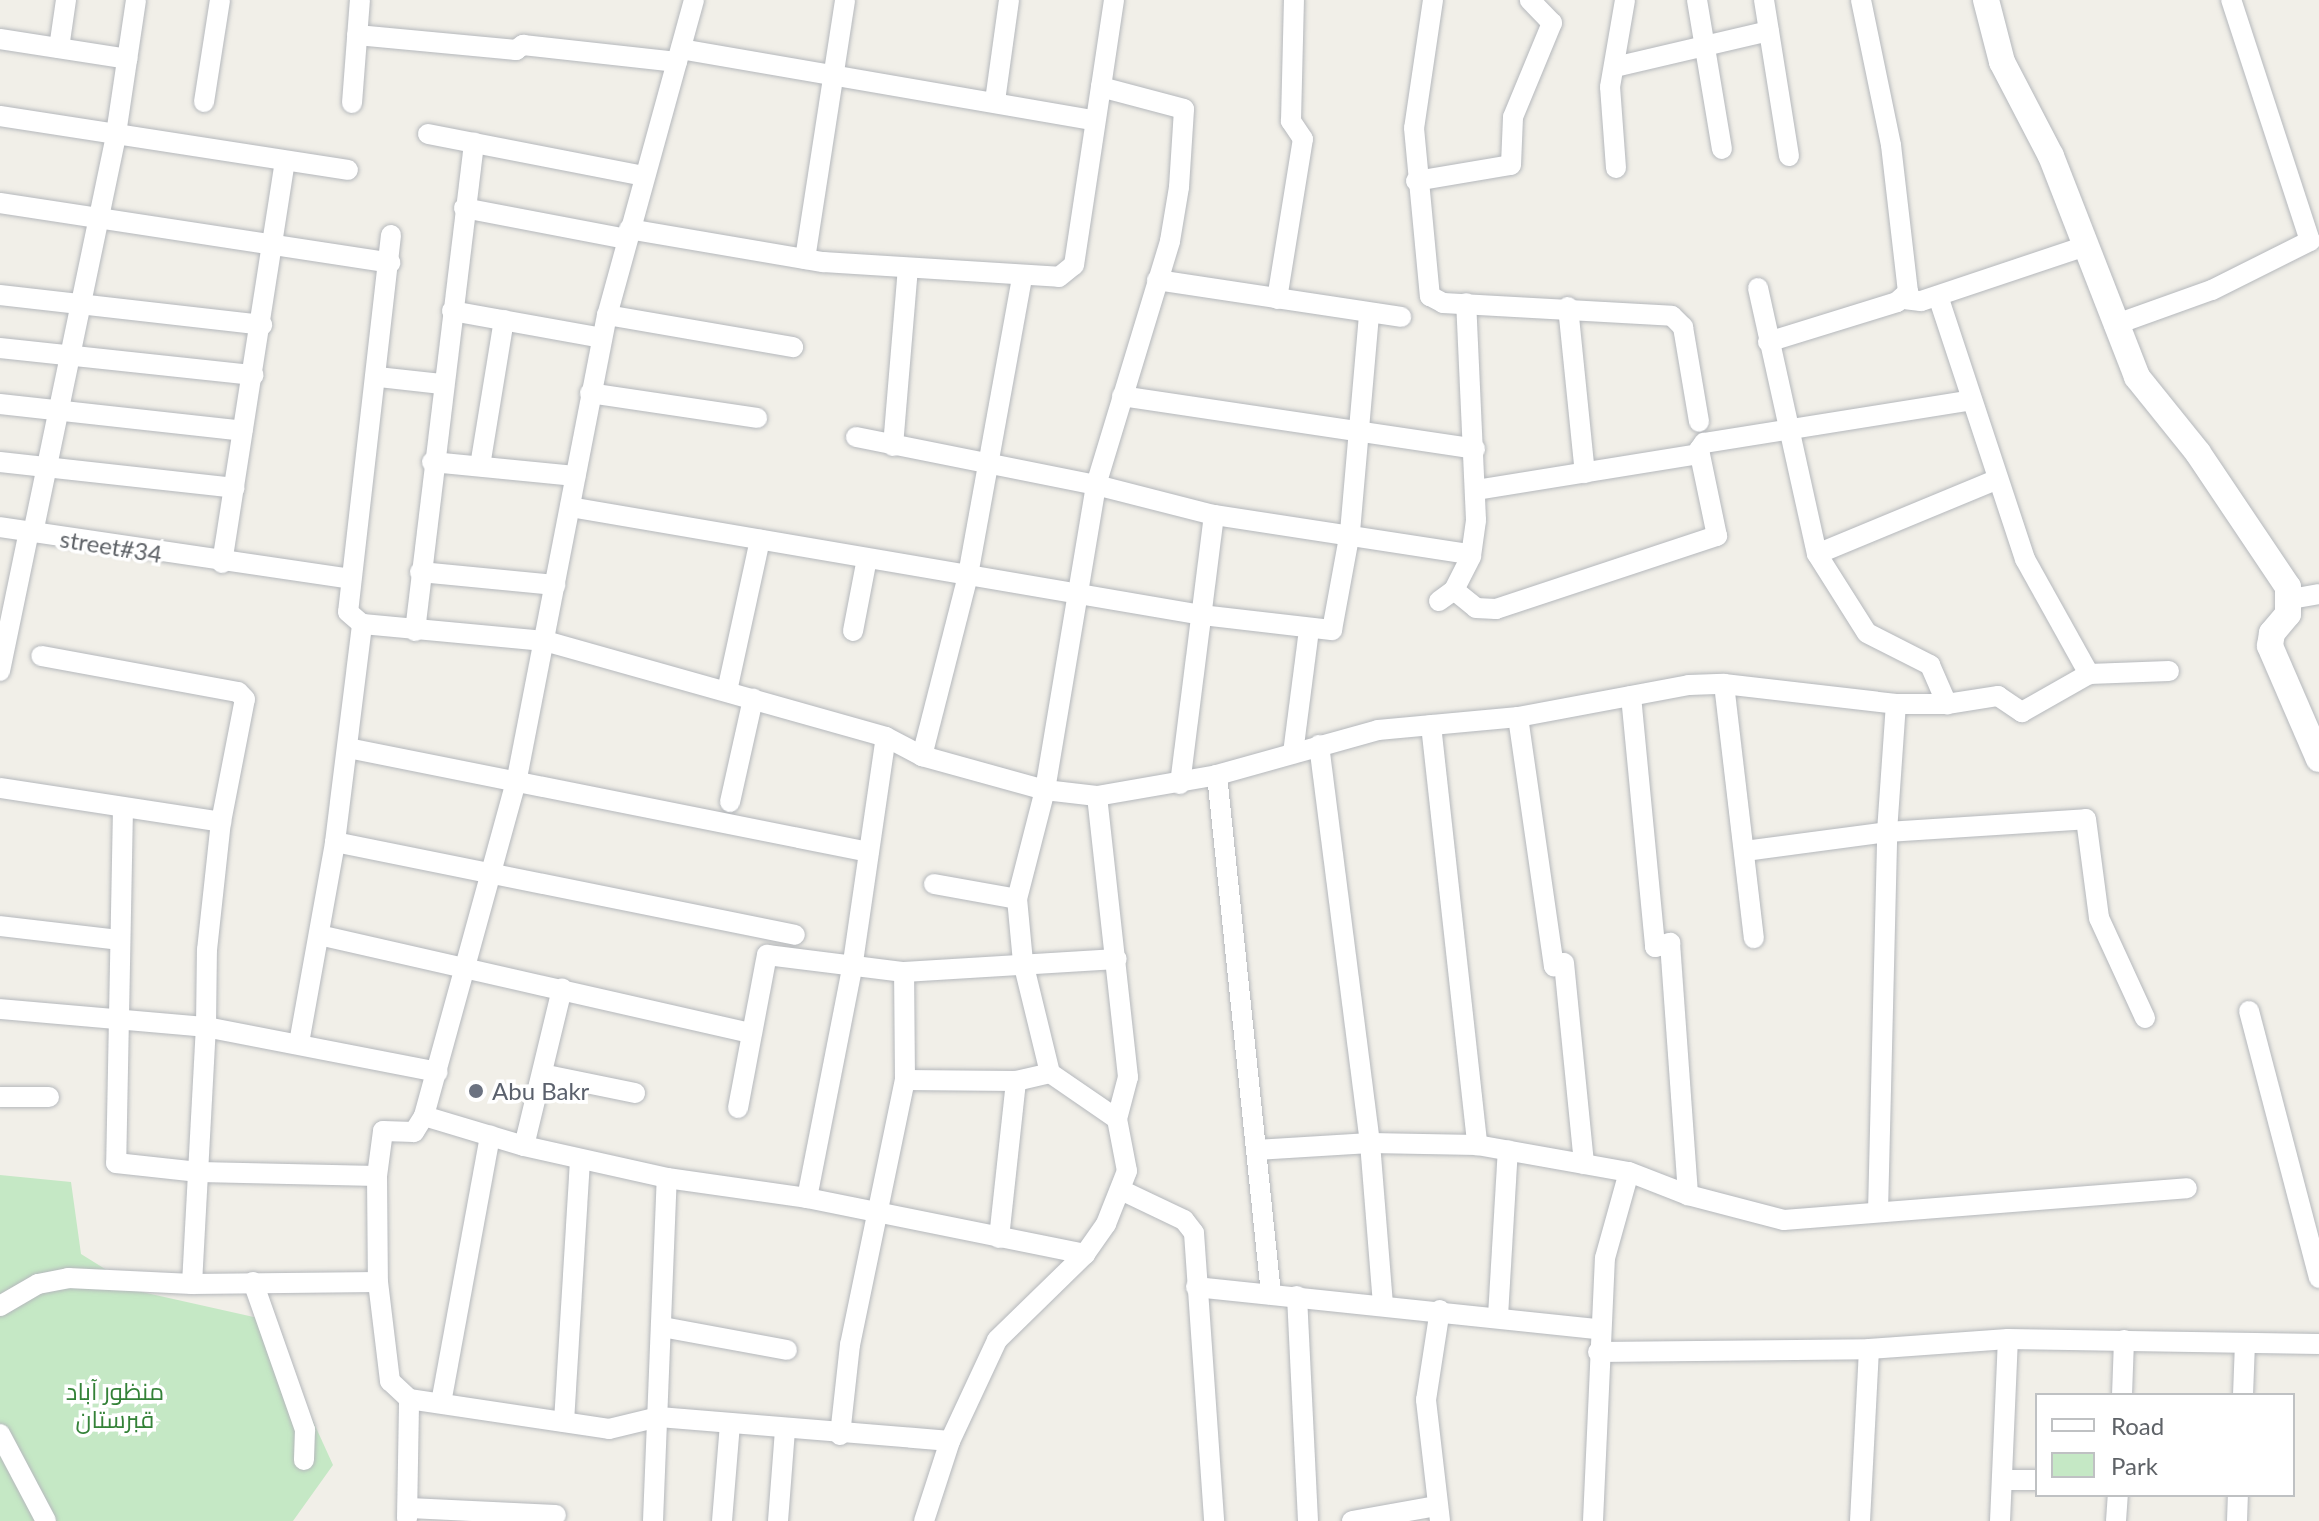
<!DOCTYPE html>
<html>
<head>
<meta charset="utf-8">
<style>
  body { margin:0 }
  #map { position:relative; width:2319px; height:1521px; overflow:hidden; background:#f1efe8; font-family:Lato,Cairo,sans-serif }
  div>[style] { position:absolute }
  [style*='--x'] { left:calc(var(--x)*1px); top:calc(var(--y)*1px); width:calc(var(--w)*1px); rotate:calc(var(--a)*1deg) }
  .green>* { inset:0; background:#c5e8c5 }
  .roads { filter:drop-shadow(0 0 2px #b5b8bc) drop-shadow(0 0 2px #b5b8bc) }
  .minor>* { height:20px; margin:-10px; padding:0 10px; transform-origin:10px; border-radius:10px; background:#fff }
  .tertiary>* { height:26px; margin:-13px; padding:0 13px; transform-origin:13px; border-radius:13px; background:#fff }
  .dots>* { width:22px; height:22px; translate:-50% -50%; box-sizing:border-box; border:4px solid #fff; border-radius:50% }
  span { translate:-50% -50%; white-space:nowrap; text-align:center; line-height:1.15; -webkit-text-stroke:7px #fff; paint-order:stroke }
  .street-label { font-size:24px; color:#5f6368 }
  .worship-label { font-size:24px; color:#5b616d }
  .left { translate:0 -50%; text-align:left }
  .park-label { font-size:24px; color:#348238 }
  .legend { position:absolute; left:2035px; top:1393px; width:260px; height:104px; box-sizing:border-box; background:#fff; border:2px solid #bfc1c3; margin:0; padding:10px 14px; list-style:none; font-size:24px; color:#5f6368 }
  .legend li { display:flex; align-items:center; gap:16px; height:40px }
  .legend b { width:40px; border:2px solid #bfc1c3 }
</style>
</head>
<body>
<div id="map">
  <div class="green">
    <div style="clip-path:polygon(0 1175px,71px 1182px,81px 1254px,142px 1292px,267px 1320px,333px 1465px,293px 1521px,0 1521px)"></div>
  </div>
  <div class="roads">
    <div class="minor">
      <div style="--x:694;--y:0;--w:327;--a:105.4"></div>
      <div style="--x:607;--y:315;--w:472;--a:101"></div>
      <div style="--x:517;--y:778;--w:351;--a:105.4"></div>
      <div style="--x:424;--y:1116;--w:104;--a:16.7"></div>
      <div style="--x:524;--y:1146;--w:147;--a:12.6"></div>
      <div style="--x:667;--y:1178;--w:141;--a:8.1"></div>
      <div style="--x:807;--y:1198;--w:284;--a:11.4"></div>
      <div style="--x:1433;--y:0;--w:129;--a:98.4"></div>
      <div style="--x:1414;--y:128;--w:169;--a:84.6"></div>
      <div style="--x:1430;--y:296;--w:15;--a:28"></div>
      <div style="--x:1443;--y:303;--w:229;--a:3.2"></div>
      <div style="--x:1672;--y:316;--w:16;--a:45"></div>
      <div style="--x:1683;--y:327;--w:96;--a:80.4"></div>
      <div style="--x:1697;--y:0;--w:151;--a:80.5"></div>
      <div style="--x:1764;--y:0;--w:158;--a:80.9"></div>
      <div style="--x:357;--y:35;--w:160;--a:5.4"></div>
      <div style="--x:516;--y:50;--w:9;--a:-36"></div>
      <div style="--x:523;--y:45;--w:155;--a:6.3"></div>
      <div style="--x:0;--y:39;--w:129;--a:8.9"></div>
      <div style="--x:59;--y:48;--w:49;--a:-81.7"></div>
      <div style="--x:681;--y:49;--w:418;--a:9.8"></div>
      <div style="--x:1615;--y:67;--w:158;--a:-13.2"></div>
      <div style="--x:995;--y:101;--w:102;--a:-82.1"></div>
      <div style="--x:204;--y:102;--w:103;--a:-81.1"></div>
      <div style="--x:352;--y:103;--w:103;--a:-85.6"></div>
      <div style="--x:0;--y:116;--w:352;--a:8.8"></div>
      <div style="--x:428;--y:134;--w:220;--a:11"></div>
      <div style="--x:1616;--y:168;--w:81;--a:-94.2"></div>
      <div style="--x:1610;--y:87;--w:88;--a:-80.2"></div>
      <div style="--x:1416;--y:181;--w:96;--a:-9.6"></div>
      <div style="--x:1511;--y:165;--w:48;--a:-87.6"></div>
      <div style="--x:1513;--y:117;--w:102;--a:-67.5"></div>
      <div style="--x:1552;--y:23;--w:32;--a:-134"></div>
      <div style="--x:0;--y:203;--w:395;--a:8.7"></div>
      <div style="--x:464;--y:208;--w:166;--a:10.8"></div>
      <div style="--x:629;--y:229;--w:197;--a:9.7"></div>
      <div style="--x:823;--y:262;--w:236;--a:3.6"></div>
      <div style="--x:1059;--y:277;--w:19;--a:-39"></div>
      <div style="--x:1074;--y:265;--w:180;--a:-81.4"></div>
      <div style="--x:391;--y:235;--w:379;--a:96.5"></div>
      <div style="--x:348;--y:612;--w:18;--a:41"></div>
      <div style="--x:362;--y:624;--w:184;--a:5.3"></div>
      <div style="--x:545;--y:641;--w:354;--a:15.7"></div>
      <div style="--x:886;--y:737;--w:41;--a:27.8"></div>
      <div style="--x:922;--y:756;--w:128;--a:15.5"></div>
      <div style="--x:1045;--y:790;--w:52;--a:6.6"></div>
      <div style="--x:1097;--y:796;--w:122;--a:-9.9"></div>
      <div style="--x:1217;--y:775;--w:167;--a:-15.6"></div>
      <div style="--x:1378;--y:730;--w:141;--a:-5.3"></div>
      <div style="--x:1518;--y:717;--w:174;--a:-10.6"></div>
      <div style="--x:1689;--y:685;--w:35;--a:-2"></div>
      <div style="--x:1724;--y:684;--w:173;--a:6.6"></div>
      <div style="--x:1896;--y:704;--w:51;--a:0"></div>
      <div style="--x:1947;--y:704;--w:52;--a:-8.9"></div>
      <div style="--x:1998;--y:696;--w:29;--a:34"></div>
      <div style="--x:2022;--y:712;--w:77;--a:-29.6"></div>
      <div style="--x:2089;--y:674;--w:80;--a:-2.1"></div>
      <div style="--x:805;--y:259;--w:262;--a:-81.2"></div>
      <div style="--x:1157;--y:280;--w:247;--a:8.6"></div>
      <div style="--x:1758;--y:288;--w:272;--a:77.5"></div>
      <div style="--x:1817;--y:554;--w:93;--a:57.7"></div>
      <div style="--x:1867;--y:633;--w:71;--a:26.9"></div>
      <div style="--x:1930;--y:665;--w:43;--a:66.4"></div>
      <div style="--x:0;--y:295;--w:264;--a:6.5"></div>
      <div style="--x:1938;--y:296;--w:277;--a:71.7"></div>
      <div style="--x:2025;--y:559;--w:132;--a:60.9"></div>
      <div style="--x:1277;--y:299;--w:162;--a:-80.8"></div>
      <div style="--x:1303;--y:139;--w:22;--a:-124"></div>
      <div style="--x:1291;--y:121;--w:121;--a:-88.6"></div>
      <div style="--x:1904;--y:299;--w:17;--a:7"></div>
      <div style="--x:1921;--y:301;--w:173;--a:-18.5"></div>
      <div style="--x:1568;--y:307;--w:167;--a:84.2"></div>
      <div style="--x:452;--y:311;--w:152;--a:10.2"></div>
      <div style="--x:607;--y:315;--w:189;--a:9.8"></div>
      <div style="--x:2114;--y:325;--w:104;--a:-19.7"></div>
      <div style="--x:2212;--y:290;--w:110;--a:-26.6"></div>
      <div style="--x:2310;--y:241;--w:254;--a:-108.1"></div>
      <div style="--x:1768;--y:342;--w:135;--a:-17.2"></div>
      <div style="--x:1897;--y:302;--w:15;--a:-42"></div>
      <div style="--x:1908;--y:292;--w:148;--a:-96.6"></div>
      <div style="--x:1891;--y:145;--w:148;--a:-101.7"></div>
      <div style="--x:0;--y:348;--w:255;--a:6.1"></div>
      <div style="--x:378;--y:377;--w:63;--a:6.3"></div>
      <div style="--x:590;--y:393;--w:169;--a:8.5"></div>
      <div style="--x:1122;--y:396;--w:357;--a:8.5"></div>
      <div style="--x:0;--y:404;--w:244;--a:6.3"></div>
      <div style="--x:856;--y:437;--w:245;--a:11.3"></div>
      <div style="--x:1096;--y:485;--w:122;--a:14.3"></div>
      <div style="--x:1214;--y:515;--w:258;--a:8.7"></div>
      <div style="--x:893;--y:446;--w:178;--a:-85.2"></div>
      <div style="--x:0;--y:462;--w:236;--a:6.3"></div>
      <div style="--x:432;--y:462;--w:144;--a:5.6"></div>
      <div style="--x:480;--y:466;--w:148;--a:-80.7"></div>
      <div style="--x:1476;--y:490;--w:226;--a:-9.2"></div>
      <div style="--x:570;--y:507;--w:641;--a:9.7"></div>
      <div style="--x:1202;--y:615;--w:131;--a:6.6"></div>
      <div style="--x:1332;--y:630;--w:100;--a:-79.6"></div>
      <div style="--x:1350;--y:532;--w:219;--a:-85"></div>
      <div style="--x:0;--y:527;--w:355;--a:8.4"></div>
      <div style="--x:33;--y:533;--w:408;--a:-78.2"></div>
      <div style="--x:116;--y:134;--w:135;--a:-81.5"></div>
      <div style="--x:1817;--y:554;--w:196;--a:-22.5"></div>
      <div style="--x:222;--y:563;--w:406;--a:-81.1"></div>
      <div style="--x:420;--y:572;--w:136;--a:5.5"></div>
      <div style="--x:1454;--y:590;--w:28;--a:39"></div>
      <div style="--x:1476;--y:608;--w:20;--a:3"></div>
      <div style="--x:1496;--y:609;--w:233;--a:-18.3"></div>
      <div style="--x:1717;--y:536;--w:88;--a:-101.8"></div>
      <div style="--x:1699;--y:450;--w:9;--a:-54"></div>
      <div style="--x:1704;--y:443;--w:271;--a:-9.1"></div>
      <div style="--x:2291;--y:599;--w:28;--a:-10"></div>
      <div style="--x:1439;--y:601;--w:19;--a:-36"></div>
      <div style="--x:1454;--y:590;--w:38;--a:-63"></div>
      <div style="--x:1471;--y:556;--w:36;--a:-82"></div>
      <div style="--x:1476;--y:520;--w:217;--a:-92.6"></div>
      <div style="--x:415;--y:631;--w:492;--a:-83.1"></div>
      <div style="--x:853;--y:631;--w:74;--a:-79.1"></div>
      <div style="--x:0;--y:671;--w:143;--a:-78.3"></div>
      <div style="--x:1724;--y:684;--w:256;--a:83.3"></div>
      <div style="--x:727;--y:691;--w:155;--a:-77.7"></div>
      <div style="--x:1631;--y:696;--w:252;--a:84.5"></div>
      <div style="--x:1655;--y:947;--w:16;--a:-15"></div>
      <div style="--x:1670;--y:943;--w:253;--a:85.9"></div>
      <div style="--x:1518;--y:717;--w:252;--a:81.8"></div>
      <div style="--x:1554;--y:966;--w:10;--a:-17"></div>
      <div style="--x:1564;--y:963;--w:202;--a:84.3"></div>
      <div style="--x:1431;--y:725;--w:423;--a:83.7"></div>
      <div style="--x:1319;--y:745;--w:401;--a:82.7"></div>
      <div style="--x:1370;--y:1143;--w:163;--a:85.4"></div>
      <div style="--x:348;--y:748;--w:531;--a:11.29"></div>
      <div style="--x:1293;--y:753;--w:124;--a:-82.6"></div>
      <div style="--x:922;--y:756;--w:187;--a:-75.7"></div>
      <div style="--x:968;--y:575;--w:303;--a:-79.7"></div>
      <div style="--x:1217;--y:775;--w:522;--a:84.06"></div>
      <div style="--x:1180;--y:784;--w:271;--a:-82.8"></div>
      <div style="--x:0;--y:788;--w:224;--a:8.7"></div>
      <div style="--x:1097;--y:796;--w:283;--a:83.7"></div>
      <div style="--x:1128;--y:1077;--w:43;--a:104.7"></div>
      <div style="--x:730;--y:802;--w:106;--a:-77.4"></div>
      <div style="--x:123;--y:808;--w:355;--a:91.1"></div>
      <div style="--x:116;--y:1163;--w:83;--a:6.2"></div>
      <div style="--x:199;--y:1172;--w:178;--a:1.3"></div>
      <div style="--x:335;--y:842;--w:469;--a:11.4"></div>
      <div style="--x:1745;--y:851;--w:143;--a:-7.6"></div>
      <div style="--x:1887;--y:832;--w:199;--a:-3.7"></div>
      <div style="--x:2086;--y:819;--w:100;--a:82.5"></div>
      <div style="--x:2099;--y:918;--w:110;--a:65.3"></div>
      <div style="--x:934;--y:884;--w:84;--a:10.2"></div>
      <div style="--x:0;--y:926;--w:120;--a:6.7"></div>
      <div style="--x:319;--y:935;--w:441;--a:12.8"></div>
      <div style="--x:0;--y:1009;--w:207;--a:5"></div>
      <div style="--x:206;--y:1027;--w:77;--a:-89.3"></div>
      <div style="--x:207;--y:950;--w:129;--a:-83.8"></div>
      <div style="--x:221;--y:822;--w:125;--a:-79"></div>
      <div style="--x:245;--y:699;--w:10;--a:-135"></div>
      <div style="--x:238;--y:692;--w:200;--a:-169.6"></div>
      <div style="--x:2249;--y:1011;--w:276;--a:75.3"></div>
      <div style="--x:299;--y:1043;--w:204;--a:-79.8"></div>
      <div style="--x:335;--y:842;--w:220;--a:-82.9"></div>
      <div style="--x:542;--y:1074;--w:95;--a:11.5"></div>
      <div style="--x:905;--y:1080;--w:111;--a:0.5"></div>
      <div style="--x:1016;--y:1081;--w:35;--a:-13"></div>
      <div style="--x:0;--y:1097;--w:49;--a:0"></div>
      <div style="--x:738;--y:1108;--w:156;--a:-79.3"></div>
      <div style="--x:767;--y:955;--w:138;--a:7.1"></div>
      <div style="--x:904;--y:972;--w:213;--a:-3.5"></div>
      <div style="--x:424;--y:1116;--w:19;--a:122"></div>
      <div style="--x:414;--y:1132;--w:31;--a:-178"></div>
      <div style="--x:383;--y:1131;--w:45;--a:97.6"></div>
      <div style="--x:377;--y:1176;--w:106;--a:89.5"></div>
      <div style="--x:378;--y:1282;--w:100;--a:83.1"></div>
      <div style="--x:390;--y:1381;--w:26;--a:43"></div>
      <div style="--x:409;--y:1399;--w:202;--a:8.5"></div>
      <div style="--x:609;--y:1429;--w:51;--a:-13.5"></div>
      <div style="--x:659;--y:1417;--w:292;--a:4.7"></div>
      <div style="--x:524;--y:1146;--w:162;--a:-76.4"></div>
      <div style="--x:1256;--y:1150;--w:114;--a:-3.5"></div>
      <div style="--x:1370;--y:1143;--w:107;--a:1.1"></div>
      <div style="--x:1477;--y:1145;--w:154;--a:10.1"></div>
      <div style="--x:1629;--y:1172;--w:63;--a:21.3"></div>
      <div style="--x:1688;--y:1195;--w:99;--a:14.6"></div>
      <div style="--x:1784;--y:1220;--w:404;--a:-4.5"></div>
      <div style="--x:1121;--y:1190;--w:70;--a:25.5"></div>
      <div style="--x:1184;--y:1220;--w:16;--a:52"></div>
      <div style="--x:1194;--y:1233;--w:289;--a:86"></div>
      <div style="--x:807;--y:1198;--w:233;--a:-78.9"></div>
      <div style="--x:852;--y:969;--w:234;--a:-81.7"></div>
      <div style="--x:1878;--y:1212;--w:380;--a:-88.6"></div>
      <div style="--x:1887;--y:832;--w:128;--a:-86"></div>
      <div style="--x:999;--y:1238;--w:158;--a:-83.8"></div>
      <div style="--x:253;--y:1282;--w:157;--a:70.6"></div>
      <div style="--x:305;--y:1430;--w:30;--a:92"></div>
      <div style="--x:192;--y:1284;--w:257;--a:-86.9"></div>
      <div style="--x:206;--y:1027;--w:236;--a:11"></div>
      <div style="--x:1196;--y:1287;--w:404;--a:6"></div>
      <div style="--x:1297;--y:1296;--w:225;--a:87.2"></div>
      <div style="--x:0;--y:1306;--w:44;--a:-30.1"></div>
      <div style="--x:38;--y:1284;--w:31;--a:-11"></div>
      <div style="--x:68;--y:1278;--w:124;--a:2.8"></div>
      <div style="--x:192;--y:1284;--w:186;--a:-0.6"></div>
      <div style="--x:1498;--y:1316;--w:166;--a:-86.6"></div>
      <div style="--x:662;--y:1327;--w:127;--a:10.4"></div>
      <div style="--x:1598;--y:1352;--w:271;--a:-0.6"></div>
      <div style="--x:1869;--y:1349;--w:139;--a:-4.1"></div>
      <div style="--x:2008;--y:1339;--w:311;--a:0.9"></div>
      <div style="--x:2122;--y:1395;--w:55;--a:-87.9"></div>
      <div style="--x:2243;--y:1395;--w:52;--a:-87.8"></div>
      <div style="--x:441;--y:1403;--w:272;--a:-79.6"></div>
      <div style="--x:564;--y:1422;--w:262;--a:-86.5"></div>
      <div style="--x:0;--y:1434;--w:98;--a:62.1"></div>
      <div style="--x:840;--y:1435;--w:91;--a:-83.7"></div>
      <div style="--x:850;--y:1345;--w:271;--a:-78.3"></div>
      <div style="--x:905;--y:1080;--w:108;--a:-90.5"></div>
      <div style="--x:2003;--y:1480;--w:34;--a:0"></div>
      <div style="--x:409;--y:1508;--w:147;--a:2.7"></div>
      <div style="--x:407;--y:1519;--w:120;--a:-89"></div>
      <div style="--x:653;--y:1521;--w:343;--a:-87.7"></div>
      <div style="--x:722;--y:1521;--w:97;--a:-85.3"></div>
      <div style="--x:778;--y:1521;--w:92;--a:-85.6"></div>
      <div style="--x:924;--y:1521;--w:84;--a:-72"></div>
      <div style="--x:950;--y:1441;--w:111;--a:-65"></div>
      <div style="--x:997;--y:1340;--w:123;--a:-44.3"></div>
      <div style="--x:1085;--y:1254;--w:37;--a:-55"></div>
      <div style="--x:1106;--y:1224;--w:57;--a:-68.4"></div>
      <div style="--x:1127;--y:1171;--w:53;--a:-100.9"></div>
      <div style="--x:1117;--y:1119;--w:81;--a:-145.5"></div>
      <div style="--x:1050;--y:1073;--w:114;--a:-103.7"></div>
      <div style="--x:1023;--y:962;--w:63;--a:-95.4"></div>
      <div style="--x:1017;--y:899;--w:113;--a:-75.6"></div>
      <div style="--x:1045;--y:790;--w:309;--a:-80.5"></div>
      <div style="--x:1096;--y:485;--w:255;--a:-73.1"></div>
      <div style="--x:1170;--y:241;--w:55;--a:-80.5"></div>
      <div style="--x:1179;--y:187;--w:78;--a:-86.3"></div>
      <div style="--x:1184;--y:109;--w:86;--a:-165.2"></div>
      <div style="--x:1101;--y:87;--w:88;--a:-81.5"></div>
      <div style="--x:1352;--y:1521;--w:85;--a:-10.1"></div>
      <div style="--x:1440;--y:1521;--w:122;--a:-96.6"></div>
      <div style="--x:1426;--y:1400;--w:91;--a:-81.2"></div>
      <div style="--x:1593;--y:1521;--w:263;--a:-87.4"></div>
      <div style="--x:1605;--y:1258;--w:89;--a:-74.4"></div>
      <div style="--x:1860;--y:1521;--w:172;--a:-87"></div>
      <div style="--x:2000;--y:1521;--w:182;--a:-87.5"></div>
      <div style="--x:2116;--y:1521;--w:26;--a:-86"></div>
      <div style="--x:2237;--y:1521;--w:26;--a:-88"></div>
    </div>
    <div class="tertiary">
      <div style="--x:1986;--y:0;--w:64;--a:75.5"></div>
      <div style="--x:2002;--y:62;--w:106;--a:62.5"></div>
      <div style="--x:2051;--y:156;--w:237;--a:68.7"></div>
      <div style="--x:2137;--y:377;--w:97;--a:51.2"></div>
      <div style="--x:2198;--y:453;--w:161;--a:56.1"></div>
      <div style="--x:2288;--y:587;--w:27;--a:90"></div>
      <div style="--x:2288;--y:614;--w:25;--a:130"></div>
      <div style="--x:2272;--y:633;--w:13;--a:99"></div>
      <div style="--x:2270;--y:646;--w:123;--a:66.6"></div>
    </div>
  </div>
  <div class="dots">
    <div style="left:476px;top:1091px;background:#6b7280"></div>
  </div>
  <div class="street-label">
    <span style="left:111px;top:546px;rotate:9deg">street#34</span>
  </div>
  <div class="worship-label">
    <span class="left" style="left:492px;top:1091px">Abu Bakr</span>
  </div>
  <div class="park-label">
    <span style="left:115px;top:1405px">منظور آباد<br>قبرستان</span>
  </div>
  <ul class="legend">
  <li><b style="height:10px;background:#fff"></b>Road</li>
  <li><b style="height:22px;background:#c5e8c5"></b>Park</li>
  </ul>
</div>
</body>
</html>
